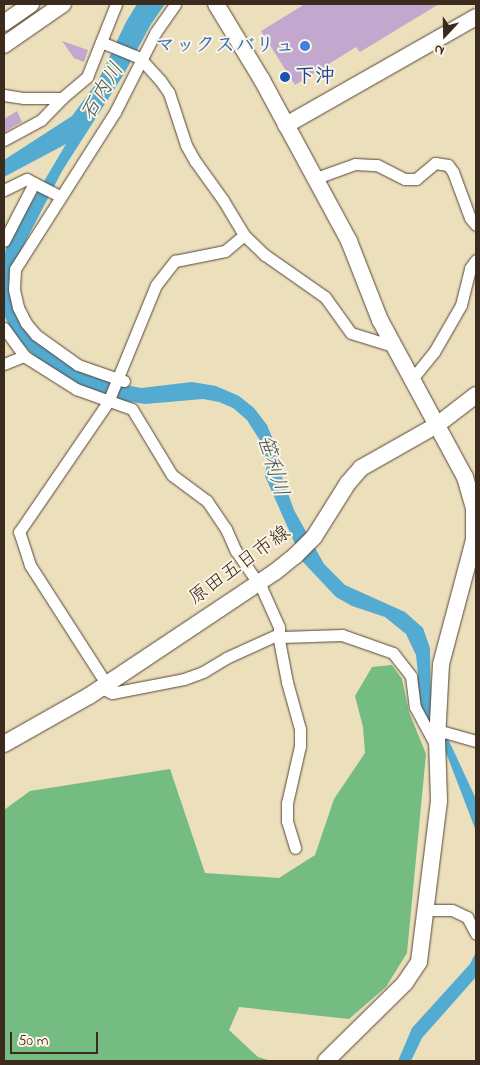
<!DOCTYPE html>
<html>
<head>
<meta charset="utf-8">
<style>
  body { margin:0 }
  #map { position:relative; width:480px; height:1065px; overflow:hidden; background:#ecdfbc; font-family:"Indie Flower","Klee One",sans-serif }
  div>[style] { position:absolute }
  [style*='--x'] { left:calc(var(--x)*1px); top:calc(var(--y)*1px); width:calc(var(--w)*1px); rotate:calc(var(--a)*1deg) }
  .forest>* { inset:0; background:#74bc81 }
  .water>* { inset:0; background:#54abd1 }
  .building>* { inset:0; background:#c2a7ce }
  .roads { filter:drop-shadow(0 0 1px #564536) drop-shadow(0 0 1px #564536) }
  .street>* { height:11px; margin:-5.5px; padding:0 5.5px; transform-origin:5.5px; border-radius:5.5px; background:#fff }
  .secondary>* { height:16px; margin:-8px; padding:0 8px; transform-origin:8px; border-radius:8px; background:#fff }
  .dots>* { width:14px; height:14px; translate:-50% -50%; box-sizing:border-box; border:2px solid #fcf5e5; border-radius:50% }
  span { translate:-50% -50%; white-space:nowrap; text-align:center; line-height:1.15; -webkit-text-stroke:4px #fcf5e5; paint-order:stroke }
  .shop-label { font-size:20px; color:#366cbe; font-weight:700 }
  .right { translate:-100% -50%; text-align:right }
  .transit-label { font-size:20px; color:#164399; font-weight:700 }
  .left { translate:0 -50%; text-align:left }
  .street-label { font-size:20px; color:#3b2a1e }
  .water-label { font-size:21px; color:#44575d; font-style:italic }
  .frame { position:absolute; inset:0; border:5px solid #3b2a1e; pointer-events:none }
  .north { position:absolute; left:420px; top:10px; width:50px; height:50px; -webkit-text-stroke:4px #fcf5e5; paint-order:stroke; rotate:201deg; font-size:14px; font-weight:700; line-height:20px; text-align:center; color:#3b2a1e }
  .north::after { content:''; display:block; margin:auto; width:18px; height:22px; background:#3b2a1e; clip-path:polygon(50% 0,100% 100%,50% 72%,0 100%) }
  .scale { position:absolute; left:10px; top:1032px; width:88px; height:22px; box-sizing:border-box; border:2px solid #3b2a1e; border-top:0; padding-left:6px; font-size:15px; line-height:18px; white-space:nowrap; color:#3b2a1e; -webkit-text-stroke:4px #fcf5e5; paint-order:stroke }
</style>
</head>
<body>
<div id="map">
  <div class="forest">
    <div style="clip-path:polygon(392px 665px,402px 679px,409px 712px,426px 754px,407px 953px,386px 987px,349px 1019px,239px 1007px,229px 1030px,258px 1057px,271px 1061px,4px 1061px,4px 810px,30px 791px,170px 769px,205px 873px,279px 878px,315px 855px,334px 799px,365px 753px,363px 727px,355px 696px,372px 667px)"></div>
  </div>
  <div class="water">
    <div style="clip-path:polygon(137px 4px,165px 4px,151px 24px,124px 74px,62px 171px,17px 258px,22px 323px,111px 382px,141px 388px,192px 382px,216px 386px,239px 396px,254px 408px,267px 425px,276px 447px,281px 474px,294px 510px,324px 564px,345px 585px,405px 612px,423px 628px,430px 648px,431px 702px,476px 799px,476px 831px,445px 750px,417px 699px,415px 690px,418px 674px,416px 655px,406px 634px,385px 617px,352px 606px,336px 597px,303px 562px,265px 476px,267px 464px,261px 442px,247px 420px,233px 408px,219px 402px,203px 399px,145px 404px,118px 400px,76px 384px,38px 360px,14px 335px,4px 315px,4px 257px,7px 244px,66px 144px,4px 177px,4px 160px,72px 116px,98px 81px,126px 22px)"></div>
    <div style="clip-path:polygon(476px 952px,476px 977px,422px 1038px,411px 1061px,398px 1061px,412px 1028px,470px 964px)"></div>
  </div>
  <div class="building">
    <div style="clip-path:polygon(305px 4px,439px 4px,360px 52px,356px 47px,295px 85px,261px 31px)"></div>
    <div style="clip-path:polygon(62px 41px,88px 50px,84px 62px,74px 58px)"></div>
    <div style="clip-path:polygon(17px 111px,22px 122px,4px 132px,4px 119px)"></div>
  </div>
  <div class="roads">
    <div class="street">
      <div style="--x:101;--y:42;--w:42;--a:22.3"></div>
      <div style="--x:140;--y:58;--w:30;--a:48"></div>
      <div style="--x:160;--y:80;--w:16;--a:55"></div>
      <div style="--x:169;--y:93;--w:55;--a:71.9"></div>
      <div style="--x:186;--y:145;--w:18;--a:61"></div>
      <div style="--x:195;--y:161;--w:48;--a:54.3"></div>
      <div style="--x:223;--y:200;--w:41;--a:59"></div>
      <div style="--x:244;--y:235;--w:29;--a:44"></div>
      <div style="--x:265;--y:255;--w:73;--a:35"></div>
      <div style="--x:325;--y:297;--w:44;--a:54.2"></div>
      <div style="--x:351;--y:333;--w:44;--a:17.2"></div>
      <div style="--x:4;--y:95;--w:20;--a:9"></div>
      <div style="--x:24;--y:98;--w:38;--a:0"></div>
      <div style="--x:4;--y:140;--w:42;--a:-28.4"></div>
      <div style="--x:41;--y:120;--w:30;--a:-46"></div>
      <div style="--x:62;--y:98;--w:33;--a:-40"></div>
      <div style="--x:87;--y:77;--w:79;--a:-68.3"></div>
      <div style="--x:316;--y:178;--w:41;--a:-19.7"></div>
      <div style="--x:355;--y:164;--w:22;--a:3"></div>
      <div style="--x:377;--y:165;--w:31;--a:27"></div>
      <div style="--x:405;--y:179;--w:11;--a:0"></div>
      <div style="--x:416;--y:179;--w:25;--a:-40"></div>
      <div style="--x:435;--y:163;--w:13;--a:9"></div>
      <div style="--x:448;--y:165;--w:9;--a:54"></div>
      <div style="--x:453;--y:172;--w:49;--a:69.7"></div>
      <div style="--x:470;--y:218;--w:9;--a:49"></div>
      <div style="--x:34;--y:183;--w:28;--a:27"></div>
      <div style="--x:4;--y:190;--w:25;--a:-26"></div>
      <div style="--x:27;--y:179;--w:8;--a:30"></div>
      <div style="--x:34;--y:183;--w:65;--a:117.3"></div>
      <div style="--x:4;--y:328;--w:34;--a:54"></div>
      <div style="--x:24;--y:356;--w:62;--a:32.4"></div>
      <div style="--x:76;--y:389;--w:59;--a:19.7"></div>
      <div style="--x:132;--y:409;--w:77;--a:58.8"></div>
      <div style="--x:172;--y:475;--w:44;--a:36.6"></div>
      <div style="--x:207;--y:501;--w:34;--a:56"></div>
      <div style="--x:226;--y:529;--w:24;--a:66"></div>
      <div style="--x:236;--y:551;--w:46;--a:55.6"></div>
      <div style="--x:262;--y:589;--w:42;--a:65.9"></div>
      <div style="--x:279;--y:627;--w:13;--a:90"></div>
      <div style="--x:279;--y:640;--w:43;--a:79.2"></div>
      <div style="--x:287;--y:682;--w:49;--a:74.5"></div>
      <div style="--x:300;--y:729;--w:17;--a:90"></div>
      <div style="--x:300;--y:746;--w:58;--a:102.8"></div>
      <div style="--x:287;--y:803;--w:18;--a:90"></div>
      <div style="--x:287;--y:821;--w:28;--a:73"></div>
      <div style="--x:4;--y:364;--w:22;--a:-22"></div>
      <div style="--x:412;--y:379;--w:35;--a:-51"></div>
      <div style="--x:434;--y:352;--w:54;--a:-60.1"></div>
      <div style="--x:461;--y:305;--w:38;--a:-76"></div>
      <div style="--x:470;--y:268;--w:10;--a:-53"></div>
      <div style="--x:124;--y:381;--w:49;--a:-160.8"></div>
      <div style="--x:78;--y:365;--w:52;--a:-144.5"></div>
      <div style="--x:36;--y:335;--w:16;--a:-130"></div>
      <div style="--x:26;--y:323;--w:18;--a:-117"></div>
      <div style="--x:18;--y:307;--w:18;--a:-103"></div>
      <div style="--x:14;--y:289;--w:20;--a:-87"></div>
      <div style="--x:15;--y:269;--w:186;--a:-57.5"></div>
      <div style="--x:115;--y:112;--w:89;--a:-63.1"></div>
      <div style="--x:155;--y:33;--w:35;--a:-55"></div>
      <div style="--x:107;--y:685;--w:143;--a:-122.7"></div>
      <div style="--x:30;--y:565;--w:35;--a:-108"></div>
      <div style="--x:19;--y:532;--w:158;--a:-55.6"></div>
      <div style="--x:108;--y:402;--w:126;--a:-67.7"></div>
      <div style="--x:156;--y:285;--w:31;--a:-52"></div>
      <div style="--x:175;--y:261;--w:51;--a:-11.3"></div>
      <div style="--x:225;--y:251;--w:25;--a:-40"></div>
      <div style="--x:102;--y:688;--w:11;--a:27"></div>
      <div style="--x:112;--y:693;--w:73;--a:-11"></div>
      <div style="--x:184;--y:679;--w:20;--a:-20"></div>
      <div style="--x:203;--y:672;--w:27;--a:-31"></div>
      <div style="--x:226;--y:658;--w:58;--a:-24.4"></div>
      <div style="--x:279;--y:634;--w:4;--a:45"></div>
      <div style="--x:282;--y:637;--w:60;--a:-1.9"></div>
      <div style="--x:342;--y:635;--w:54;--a:19.4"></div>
      <div style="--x:393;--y:653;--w:29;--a:52"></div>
      <div style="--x:411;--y:676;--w:31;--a:83"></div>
      <div style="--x:415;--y:707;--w:44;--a:61.7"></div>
      <div style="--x:437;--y:730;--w:41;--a:15.8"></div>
      <div style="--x:427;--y:910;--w:25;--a:0"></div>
      <div style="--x:452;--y:910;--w:17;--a:25"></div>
      <div style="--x:467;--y:917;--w:19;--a:62"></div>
    </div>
    <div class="secondary">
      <div style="--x:216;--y:4;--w:89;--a:58.8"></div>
      <div style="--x:262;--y:80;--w:183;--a:61.6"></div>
      <div style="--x:349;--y:241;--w:85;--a:68.6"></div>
      <div style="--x:380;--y:320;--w:179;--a:61.6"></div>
      <div style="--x:465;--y:477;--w:32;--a:74"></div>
      <div style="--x:474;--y:508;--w:32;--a:90"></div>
      <div style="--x:474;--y:540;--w:128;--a:104.9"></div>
      <div style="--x:441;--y:664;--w:76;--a:93"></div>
      <div style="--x:437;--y:740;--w:61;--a:88.1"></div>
      <div style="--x:439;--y:801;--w:162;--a:97.1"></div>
      <div style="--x:419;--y:962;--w:25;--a:124"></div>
      <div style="--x:405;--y:983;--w:111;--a:135.4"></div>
      <div style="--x:4;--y:23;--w:33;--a:-35"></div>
      <div style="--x:4;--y:45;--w:72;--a:-34.8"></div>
      <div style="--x:286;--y:125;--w:219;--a:-29.6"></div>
      <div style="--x:4;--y:744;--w:98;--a:-29.5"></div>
      <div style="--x:89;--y:696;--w:224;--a:-33.7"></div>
      <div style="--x:275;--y:572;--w:26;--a:-39"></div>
      <div style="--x:295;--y:556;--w:27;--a:-45"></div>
      <div style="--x:314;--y:537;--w:64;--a:-57.8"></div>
      <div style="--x:348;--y:483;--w:20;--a:-49"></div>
      <div style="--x:361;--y:468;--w:87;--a:-29.5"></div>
      <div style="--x:437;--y:425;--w:49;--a:-37.6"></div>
    </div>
  </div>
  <div class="dots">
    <div style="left:305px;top:46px;background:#3f7fe0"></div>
    <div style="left:285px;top:77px;background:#1a4fb4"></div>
  </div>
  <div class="shop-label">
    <span class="right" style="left:295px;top:46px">マックスバリュ</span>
  </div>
  <div class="transit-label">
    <span class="left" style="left:295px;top:77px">下沖</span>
  </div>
  <div class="street-label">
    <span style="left:240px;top:566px;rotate:-36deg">原田五日市線</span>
  </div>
  <div class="water-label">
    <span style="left:103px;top:92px;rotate:-59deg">石内川</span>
    <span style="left:272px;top:466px;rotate:73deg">笹利川</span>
  </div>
  <div class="frame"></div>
  <div class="north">N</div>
  <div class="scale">50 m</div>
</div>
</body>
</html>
